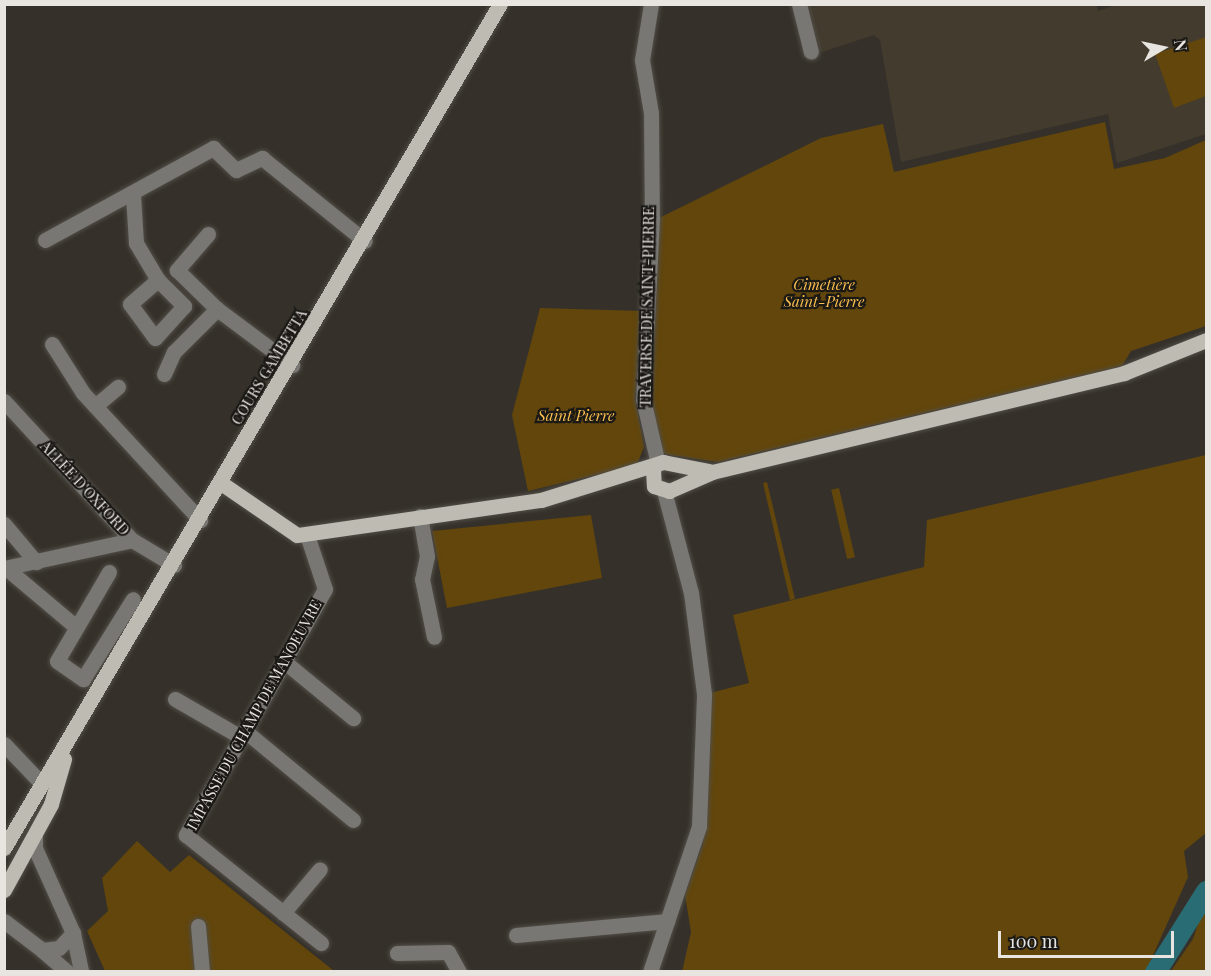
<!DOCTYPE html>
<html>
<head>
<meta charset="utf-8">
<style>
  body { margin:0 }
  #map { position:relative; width:1211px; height:976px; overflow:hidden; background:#35312a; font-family:"Playfair Display",serif }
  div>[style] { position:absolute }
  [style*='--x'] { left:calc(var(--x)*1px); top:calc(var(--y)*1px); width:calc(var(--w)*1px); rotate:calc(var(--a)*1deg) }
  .built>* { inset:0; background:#423b2e }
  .green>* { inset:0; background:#62460b; transform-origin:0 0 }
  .river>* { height:21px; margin:-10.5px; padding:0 10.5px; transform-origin:10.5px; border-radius:10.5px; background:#296c73 }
  .roads { filter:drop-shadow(0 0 2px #524e47) drop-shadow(0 0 2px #524e47) }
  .minor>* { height:15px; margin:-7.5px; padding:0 7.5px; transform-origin:7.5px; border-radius:7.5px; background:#787773 }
  .major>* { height:15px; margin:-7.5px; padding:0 7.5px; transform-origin:7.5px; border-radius:7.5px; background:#bebbb3 }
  span { translate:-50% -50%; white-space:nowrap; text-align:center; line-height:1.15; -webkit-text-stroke:4.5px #1b1916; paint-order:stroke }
  .park-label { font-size:15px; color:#fabf4f; font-style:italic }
  .street-label { font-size:15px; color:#e8e5e0 }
  .frame { position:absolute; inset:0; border:6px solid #e8e5e0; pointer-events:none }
  .north { position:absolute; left:1133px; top:18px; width:60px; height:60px; -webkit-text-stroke:4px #1b1916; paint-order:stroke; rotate:81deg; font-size:16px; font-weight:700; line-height:24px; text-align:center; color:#e8e5e0 }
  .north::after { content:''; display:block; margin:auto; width:21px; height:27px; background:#e8e5e0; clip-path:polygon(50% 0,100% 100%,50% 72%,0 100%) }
  .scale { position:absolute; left:998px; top:931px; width:176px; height:27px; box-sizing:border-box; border:3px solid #e8e5e0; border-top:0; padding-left:8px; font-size:18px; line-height:21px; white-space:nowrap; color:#e8e5e0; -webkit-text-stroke:4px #1b1916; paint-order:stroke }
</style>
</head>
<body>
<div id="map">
  <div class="built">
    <div style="clip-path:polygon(1096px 4px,1098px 11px,1116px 5px,1206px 5px,1206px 134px,1117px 163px,1108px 114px,901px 162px,880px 40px,874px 35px,822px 52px,813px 47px,803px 5px)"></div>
  </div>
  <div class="green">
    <div style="clip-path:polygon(1206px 37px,1206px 96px,1174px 108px,1155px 54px)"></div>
    <div style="clip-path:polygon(1105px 122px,1114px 169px,1165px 158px,1206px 140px,1206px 326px,1131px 351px,1122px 366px,718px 462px,657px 453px,646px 407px,655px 220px,821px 138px,883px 124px,894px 172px)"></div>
    <div style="clip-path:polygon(540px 308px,642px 311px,635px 398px,644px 447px,638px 462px,629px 467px,528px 491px,512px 415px)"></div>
    <div style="clip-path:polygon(1206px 455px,1206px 833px,1184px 851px,1188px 877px,1146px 971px,682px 972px,691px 932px,685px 895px,703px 844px,710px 693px,749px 683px,733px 615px,924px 567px,927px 520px)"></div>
    <div style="clip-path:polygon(767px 482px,795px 599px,790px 600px,763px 483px)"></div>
    <div style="left:839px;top:488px;width:71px;height:8px;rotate:77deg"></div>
    <div style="clip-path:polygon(591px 515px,602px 578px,447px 608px,432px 531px)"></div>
    <div style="clip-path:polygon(137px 841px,170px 872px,189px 855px,334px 971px,105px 971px,87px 931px,108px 911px,102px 878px)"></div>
    <div style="clip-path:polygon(1206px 901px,1206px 971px,1171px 971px,1193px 939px)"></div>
  </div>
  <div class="river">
    <div style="--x:1155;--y:972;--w:96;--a:-57.8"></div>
  </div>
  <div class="roads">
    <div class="minor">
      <div style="--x:651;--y:4;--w:57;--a:99.1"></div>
      <div style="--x:642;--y:60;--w:54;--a:80.4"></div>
      <div style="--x:651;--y:113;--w:105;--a:89.5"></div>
      <div style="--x:652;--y:218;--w:181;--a:92.8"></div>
      <div style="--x:643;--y:399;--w:67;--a:77"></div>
      <div style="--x:799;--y:4;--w:49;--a:76"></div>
      <div style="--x:133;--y:195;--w:48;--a:86.4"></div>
      <div style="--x:136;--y:243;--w:43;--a:59.3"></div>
      <div style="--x:208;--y:234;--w:48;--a:130.7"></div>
      <div style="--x:177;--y:270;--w:56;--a:44.3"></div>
      <div style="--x:217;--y:309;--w:94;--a:36.7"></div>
      <div style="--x:45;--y:240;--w:192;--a:-28.7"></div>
      <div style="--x:213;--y:148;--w:32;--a:44"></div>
      <div style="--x:236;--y:170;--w:29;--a:-25"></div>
      <div style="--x:262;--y:158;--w:132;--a:38.9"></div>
      <div style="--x:158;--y:280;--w:37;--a:45"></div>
      <div style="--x:184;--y:306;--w:43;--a:132.2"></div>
      <div style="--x:155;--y:338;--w:42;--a:-126.3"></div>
      <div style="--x:130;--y:304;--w:37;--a:-41"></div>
      <div style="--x:52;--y:344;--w:58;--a:57.7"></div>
      <div style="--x:83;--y:393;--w:173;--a:47.3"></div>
      <div style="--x:164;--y:374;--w:24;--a:-66"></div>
      <div style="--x:174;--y:352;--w:61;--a:-45"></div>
      <div style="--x:4;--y:401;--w:189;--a:47.4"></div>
      <div style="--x:132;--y:540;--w:49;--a:30.8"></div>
      <div style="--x:95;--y:406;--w:30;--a:-40"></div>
      <div style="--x:420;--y:516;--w:41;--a:80.1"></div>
      <div style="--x:427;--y:556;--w:24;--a:102"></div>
      <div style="--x:422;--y:579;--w:59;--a:78.3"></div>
      <div style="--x:4;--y:524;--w:50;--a:49.9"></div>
      <div style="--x:307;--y:535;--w:57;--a:71.6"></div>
      <div style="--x:325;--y:589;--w:283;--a:119.5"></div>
      <div style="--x:186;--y:835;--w:173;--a:38.7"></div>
      <div style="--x:4;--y:568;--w:131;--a:-12.3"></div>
      <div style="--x:6;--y:568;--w:92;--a:40.1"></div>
      <div style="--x:109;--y:572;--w:103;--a:120.3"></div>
      <div style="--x:57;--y:661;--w:32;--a:35"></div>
      <div style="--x:83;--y:679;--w:94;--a:-58"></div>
      <div style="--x:286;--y:663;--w:87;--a:39.4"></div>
      <div style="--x:175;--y:699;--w:76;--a:29.9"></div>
      <div style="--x:245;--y:731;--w:140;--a:39.5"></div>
      <div style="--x:4;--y:744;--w:55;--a:46.5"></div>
      <div style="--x:283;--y:913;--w:57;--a:-49.9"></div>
      <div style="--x:4;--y:921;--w:48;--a:37.3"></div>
      <div style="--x:42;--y:950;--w:17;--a:-7"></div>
      <div style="--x:59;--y:948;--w:21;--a:-47"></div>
      <div style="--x:73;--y:933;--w:93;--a:-114.1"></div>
      <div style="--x:35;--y:848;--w:12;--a:-90"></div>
      <div style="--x:198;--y:926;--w:46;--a:85"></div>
      <div style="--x:73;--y:933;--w:40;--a:78"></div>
      <div style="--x:516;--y:935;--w:152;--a:-5.3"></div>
      <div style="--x:42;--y:950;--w:33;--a:41"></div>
      <div style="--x:397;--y:953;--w:51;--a:-1.1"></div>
      <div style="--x:448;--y:952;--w:23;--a:61"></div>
      <div style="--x:650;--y:972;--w:154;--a:-71.4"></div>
      <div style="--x:699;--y:826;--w:132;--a:-87.8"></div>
      <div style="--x:704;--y:694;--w:102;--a:-97.3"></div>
      <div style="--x:691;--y:593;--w:106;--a:-104.8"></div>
    </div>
    <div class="major">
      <div style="--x:653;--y:469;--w:17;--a:87"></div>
      <div style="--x:654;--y:486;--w:16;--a:18"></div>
      <div style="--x:669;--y:491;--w:47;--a:-23.8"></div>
      <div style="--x:712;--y:472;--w:424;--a:-13.5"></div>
      <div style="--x:1124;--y:373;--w:88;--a:-21.9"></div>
      <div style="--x:221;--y:483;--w:92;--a:34.4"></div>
      <div style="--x:297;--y:535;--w:246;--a:-8.2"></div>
      <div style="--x:541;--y:500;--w:128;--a:-17.3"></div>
      <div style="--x:663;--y:462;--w:47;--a:11.1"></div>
      <div style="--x:4;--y:848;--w:979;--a:-59.56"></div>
      <div style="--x:4;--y:890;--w:98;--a:-61.3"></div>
      <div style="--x:51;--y:804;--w:47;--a:-73.9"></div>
    </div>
  </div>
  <div class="park-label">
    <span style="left:824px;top:293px">Cimetière<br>Saint-Pierre</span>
    <span style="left:576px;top:416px">Saint Pierre</span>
  </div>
  <div class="street-label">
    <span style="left:647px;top:307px;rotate:-89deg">TRAVERSE DE SAINT-PIERRE</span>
    <span style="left:269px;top:367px;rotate:-59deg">COURS GAMBETTA</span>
    <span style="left:85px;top:488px;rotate:47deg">ALLÉE D'OXFORD</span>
    <span style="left:254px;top:715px;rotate:-61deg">IMPASSE DU CHAMP DE MANOEUVRE</span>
  </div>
  <div class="frame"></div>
  <div class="north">N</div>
  <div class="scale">100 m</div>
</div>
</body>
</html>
